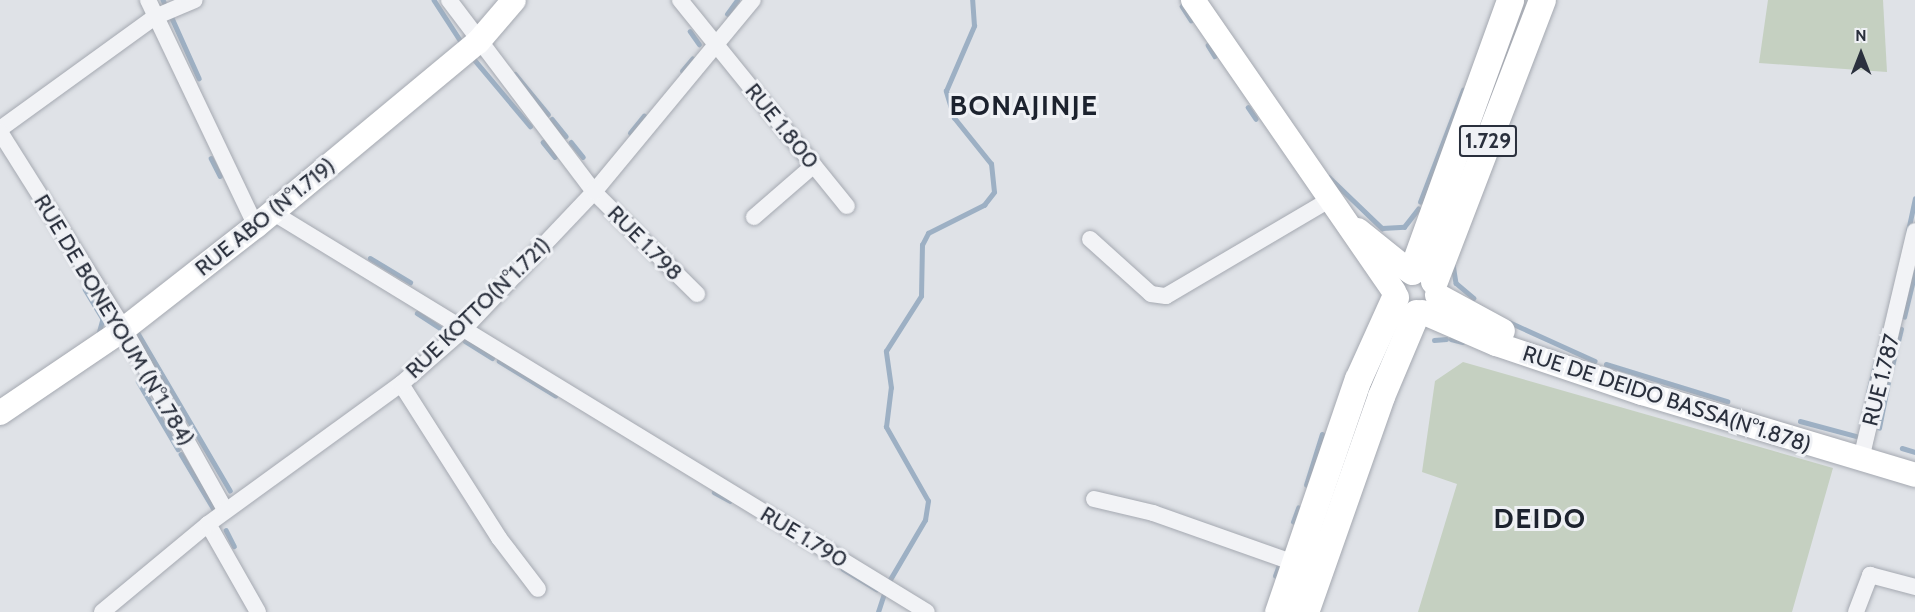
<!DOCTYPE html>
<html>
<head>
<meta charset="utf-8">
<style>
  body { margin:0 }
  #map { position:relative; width:1915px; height:612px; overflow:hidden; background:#dfe2e7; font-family:Cabin,sans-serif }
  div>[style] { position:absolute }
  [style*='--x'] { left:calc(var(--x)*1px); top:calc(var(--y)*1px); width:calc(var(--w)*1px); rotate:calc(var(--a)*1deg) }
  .green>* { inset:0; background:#c5d0c1 }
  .stream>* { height:4.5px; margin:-2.25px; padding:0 2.25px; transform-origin:2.25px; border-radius:2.25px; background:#9db0c4 }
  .roads { filter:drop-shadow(0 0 2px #a5a9b1) drop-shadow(0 0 2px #a5a9b1) }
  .street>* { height:16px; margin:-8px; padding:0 8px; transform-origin:8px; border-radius:8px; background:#f2f3f6 }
  .secondary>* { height:24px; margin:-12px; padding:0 12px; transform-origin:12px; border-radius:12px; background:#fff }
  .primary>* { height:27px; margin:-13.5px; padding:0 13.5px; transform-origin:13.5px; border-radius:13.5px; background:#fff }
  span { translate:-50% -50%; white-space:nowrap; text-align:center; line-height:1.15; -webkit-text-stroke:6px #eff1f5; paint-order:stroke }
  .shield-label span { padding:2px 4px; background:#eff1f5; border:2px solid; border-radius:4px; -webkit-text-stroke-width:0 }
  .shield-label { font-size:21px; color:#2a303d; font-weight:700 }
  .street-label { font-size:22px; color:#2a303d }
  .district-label { font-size:28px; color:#1c222e; font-weight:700; letter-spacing:1.5px }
  .north { position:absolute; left:1831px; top:24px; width:60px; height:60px; -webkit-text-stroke:4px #eff1f5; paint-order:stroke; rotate:0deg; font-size:16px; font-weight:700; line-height:24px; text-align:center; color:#2a303d }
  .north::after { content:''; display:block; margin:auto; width:21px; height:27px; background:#2a303d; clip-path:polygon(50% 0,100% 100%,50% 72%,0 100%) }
</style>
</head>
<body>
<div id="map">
  <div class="green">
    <div style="clip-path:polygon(1768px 0,1883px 0,1887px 72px,1759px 63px)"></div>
    <div style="clip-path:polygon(1463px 362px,1833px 468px,1792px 612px,1418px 612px,1457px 484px,1422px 472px,1435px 381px)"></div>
  </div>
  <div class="stream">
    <div style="--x:163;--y:0;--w:2;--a:63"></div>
    <div style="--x:434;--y:0;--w:51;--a:56.9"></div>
    <div style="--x:1182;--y:6;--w:17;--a:57"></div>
    <div style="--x:727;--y:14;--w:17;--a:-54"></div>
    <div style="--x:172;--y:18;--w:66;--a:65.8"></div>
    <div style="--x:690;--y:31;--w:16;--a:55"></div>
    <div style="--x:1208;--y:45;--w:13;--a:58"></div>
    <div style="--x:473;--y:58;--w:89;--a:50"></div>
    <div style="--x:682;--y:71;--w:16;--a:-50"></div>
    <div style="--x:515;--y:74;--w:52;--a:50.5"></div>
    <div style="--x:1248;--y:107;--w:14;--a:56"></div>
    <div style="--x:552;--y:119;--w:22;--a:51"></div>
    <div style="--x:630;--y:133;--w:22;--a:-51"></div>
    <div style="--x:543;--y:142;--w:19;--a:51"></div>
    <div style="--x:571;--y:142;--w:19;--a:51"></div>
    <div style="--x:211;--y:158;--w:20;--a:63"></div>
    <div style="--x:1329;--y:177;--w:74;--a:43.9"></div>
    <div style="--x:1382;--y:228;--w:22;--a:-3"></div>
    <div style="--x:1404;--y:227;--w:23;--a:-52"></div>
    <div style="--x:1420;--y:202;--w:120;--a:-69"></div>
    <div style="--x:1908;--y:231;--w:33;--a:-78"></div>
    <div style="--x:370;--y:258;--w:47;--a:31"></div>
    <div style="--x:1453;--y:264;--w:19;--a:81"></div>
    <div style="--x:1456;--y:283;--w:23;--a:40"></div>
    <div style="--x:85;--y:289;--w:35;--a:59"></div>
    <div style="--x:103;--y:319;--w:16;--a:105"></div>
    <div style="--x:417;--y:313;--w:27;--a:33"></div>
    <div style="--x:1904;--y:317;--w:46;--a:-76.3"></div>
    <div style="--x:1509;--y:322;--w:94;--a:24.4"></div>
    <div style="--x:136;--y:330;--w:186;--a:59.6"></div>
    <div style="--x:1451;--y:339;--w:12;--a:14"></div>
    <div style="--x:1434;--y:340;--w:12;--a:-5"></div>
    <div style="--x:465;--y:341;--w:32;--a:32"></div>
    <div style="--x:499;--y:361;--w:66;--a:31.3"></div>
    <div style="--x:1606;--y:364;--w:127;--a:17"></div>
    <div style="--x:1891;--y:370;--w:42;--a:-76.3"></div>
    <div style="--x:138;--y:381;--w:79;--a:59.5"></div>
    <div style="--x:1868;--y:393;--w:33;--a:-76"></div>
    <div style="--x:1800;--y:421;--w:58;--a:15"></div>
    <div style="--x:1879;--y:428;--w:47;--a:-78.9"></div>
    <div style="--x:1902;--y:448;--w:14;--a:17"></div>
    <div style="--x:181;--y:454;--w:66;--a:59.2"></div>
    <div style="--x:1306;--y:485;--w:53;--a:-72.6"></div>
    <div style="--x:714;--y:492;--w:18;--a:29"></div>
    <div style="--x:1293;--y:522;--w:15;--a:-70"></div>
    <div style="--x:226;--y:530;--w:18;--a:63"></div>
    <div style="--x:843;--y:569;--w:39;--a:31"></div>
    <div style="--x:1275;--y:576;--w:12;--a:-70"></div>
    <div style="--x:888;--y:583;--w:73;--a:-59.6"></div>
    <div style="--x:925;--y:520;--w:19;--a:-81"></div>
    <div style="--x:928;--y:501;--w:85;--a:-119.6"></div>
    <div style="--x:886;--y:427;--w:39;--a:-83"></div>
    <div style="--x:891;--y:388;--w:37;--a:-98"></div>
    <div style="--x:886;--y:351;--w:65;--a:-57.5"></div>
    <div style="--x:921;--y:296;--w:51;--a:-88.9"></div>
    <div style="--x:922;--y:245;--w:13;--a:-63"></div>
    <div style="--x:928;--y:233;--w:63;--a:-26.6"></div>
    <div style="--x:984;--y:205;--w:16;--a:-52"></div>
    <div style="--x:994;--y:192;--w:28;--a:-96"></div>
    <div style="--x:991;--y:164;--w:59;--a:-128.8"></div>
    <div style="--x:954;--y:118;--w:28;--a:-107"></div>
    <div style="--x:946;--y:91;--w:71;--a:-66.7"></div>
    <div style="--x:974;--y:26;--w:26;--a:-94"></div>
    <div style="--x:878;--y:612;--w:22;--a:-72"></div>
  </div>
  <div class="roads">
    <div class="street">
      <div style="--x:148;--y:0;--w:250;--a:64.5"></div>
      <div style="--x:449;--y:0;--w:241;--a:52.9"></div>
      <div style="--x:594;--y:192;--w:145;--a:44.7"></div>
      <div style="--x:680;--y:0;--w:265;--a:51"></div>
      <div style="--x:0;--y:129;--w:191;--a:-35.9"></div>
      <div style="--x:155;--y:17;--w:43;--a:-23"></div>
      <div style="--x:0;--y:132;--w:233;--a:57.8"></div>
      <div style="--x:124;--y:329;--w:207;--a:60.8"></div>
      <div style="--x:272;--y:212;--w:767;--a:31.41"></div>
      <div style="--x:754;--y:217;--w:79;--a:-40.9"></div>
      <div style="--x:1090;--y:239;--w:82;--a:42"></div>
      <div style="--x:1151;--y:294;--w:15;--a:8"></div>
      <div style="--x:1166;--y:296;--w:189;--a:-30.5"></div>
      <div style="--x:401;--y:384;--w:183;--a:57.5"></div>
      <div style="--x:499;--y:538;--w:64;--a:52.6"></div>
      <div style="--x:1861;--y:459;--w:234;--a:-76.7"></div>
      <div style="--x:1094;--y:499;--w:61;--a:13.3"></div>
      <div style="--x:1153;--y:513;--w:150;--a:19.5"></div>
      <div style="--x:208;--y:524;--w:101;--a:60.4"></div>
      <div style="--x:102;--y:612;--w:138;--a:-39.7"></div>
      <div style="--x:208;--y:524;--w:238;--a:-36"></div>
      <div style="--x:401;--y:384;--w:84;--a:-41.1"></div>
      <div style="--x:464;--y:329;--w:189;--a:-46.5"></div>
      <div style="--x:594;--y:192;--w:249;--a:-50.4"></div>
      <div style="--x:1856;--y:612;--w:40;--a:-69"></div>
      <div style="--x:1870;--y:575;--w:47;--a:14.9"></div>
    </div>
    <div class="secondary">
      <div style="--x:1193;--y:0;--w:354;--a:55.4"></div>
      <div style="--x:1358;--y:230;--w:65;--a:38.8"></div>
      <div style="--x:1437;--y:295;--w:75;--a:28.6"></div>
      <div style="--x:1422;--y:312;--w:81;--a:23.4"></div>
      <div style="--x:1496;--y:344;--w:154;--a:18.6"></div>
      <div style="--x:1642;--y:393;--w:285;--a:16.7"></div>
      <div style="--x:0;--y:413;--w:150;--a:-34.1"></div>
      <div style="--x:124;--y:329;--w:167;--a:-38"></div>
      <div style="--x:256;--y:226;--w:288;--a:-39.7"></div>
      <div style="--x:478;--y:42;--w:55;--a:-49.4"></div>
    </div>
    <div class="primary">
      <div style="--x:1412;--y:271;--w:288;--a:-70.1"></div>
      <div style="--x:1434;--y:281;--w:301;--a:-69"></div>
      <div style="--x:1278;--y:612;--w:246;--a:-71.1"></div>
      <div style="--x:1358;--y:379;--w:90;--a:-65.7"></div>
      <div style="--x:1305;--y:612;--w:229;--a:-70.6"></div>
      <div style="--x:1381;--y:396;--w:90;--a:-67.1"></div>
    </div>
  </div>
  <div class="shield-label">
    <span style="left:1488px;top:141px">1.729</span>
  </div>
  <div class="street-label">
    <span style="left:782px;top:126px;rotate:51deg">RUE 1.800</span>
    <span style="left:265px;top:217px;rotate:-39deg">RUE ABO (N°1.719)</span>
    <span style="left:645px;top:243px;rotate:45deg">RUE 1.798</span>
    <span style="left:478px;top:308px;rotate:-44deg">RUE KOTTO(N°1.721)</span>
    <span style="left:114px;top:320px;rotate:59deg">RUE DE BONEYOUM (N°1.784)</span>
    <span style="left:1881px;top:380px;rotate:-76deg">RUE 1.787</span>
    <span style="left:1667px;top:399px;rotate:18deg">RUE DE DEIDO BASSA(N°1.878)</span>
    <span style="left:804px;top:537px;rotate:31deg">RUE 1.790</span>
  </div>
  <div class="district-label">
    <span style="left:1024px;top:105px">BONAJINJE</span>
    <span style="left:1540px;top:518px">DEIDO</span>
  </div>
  <div class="north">N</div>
</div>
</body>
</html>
